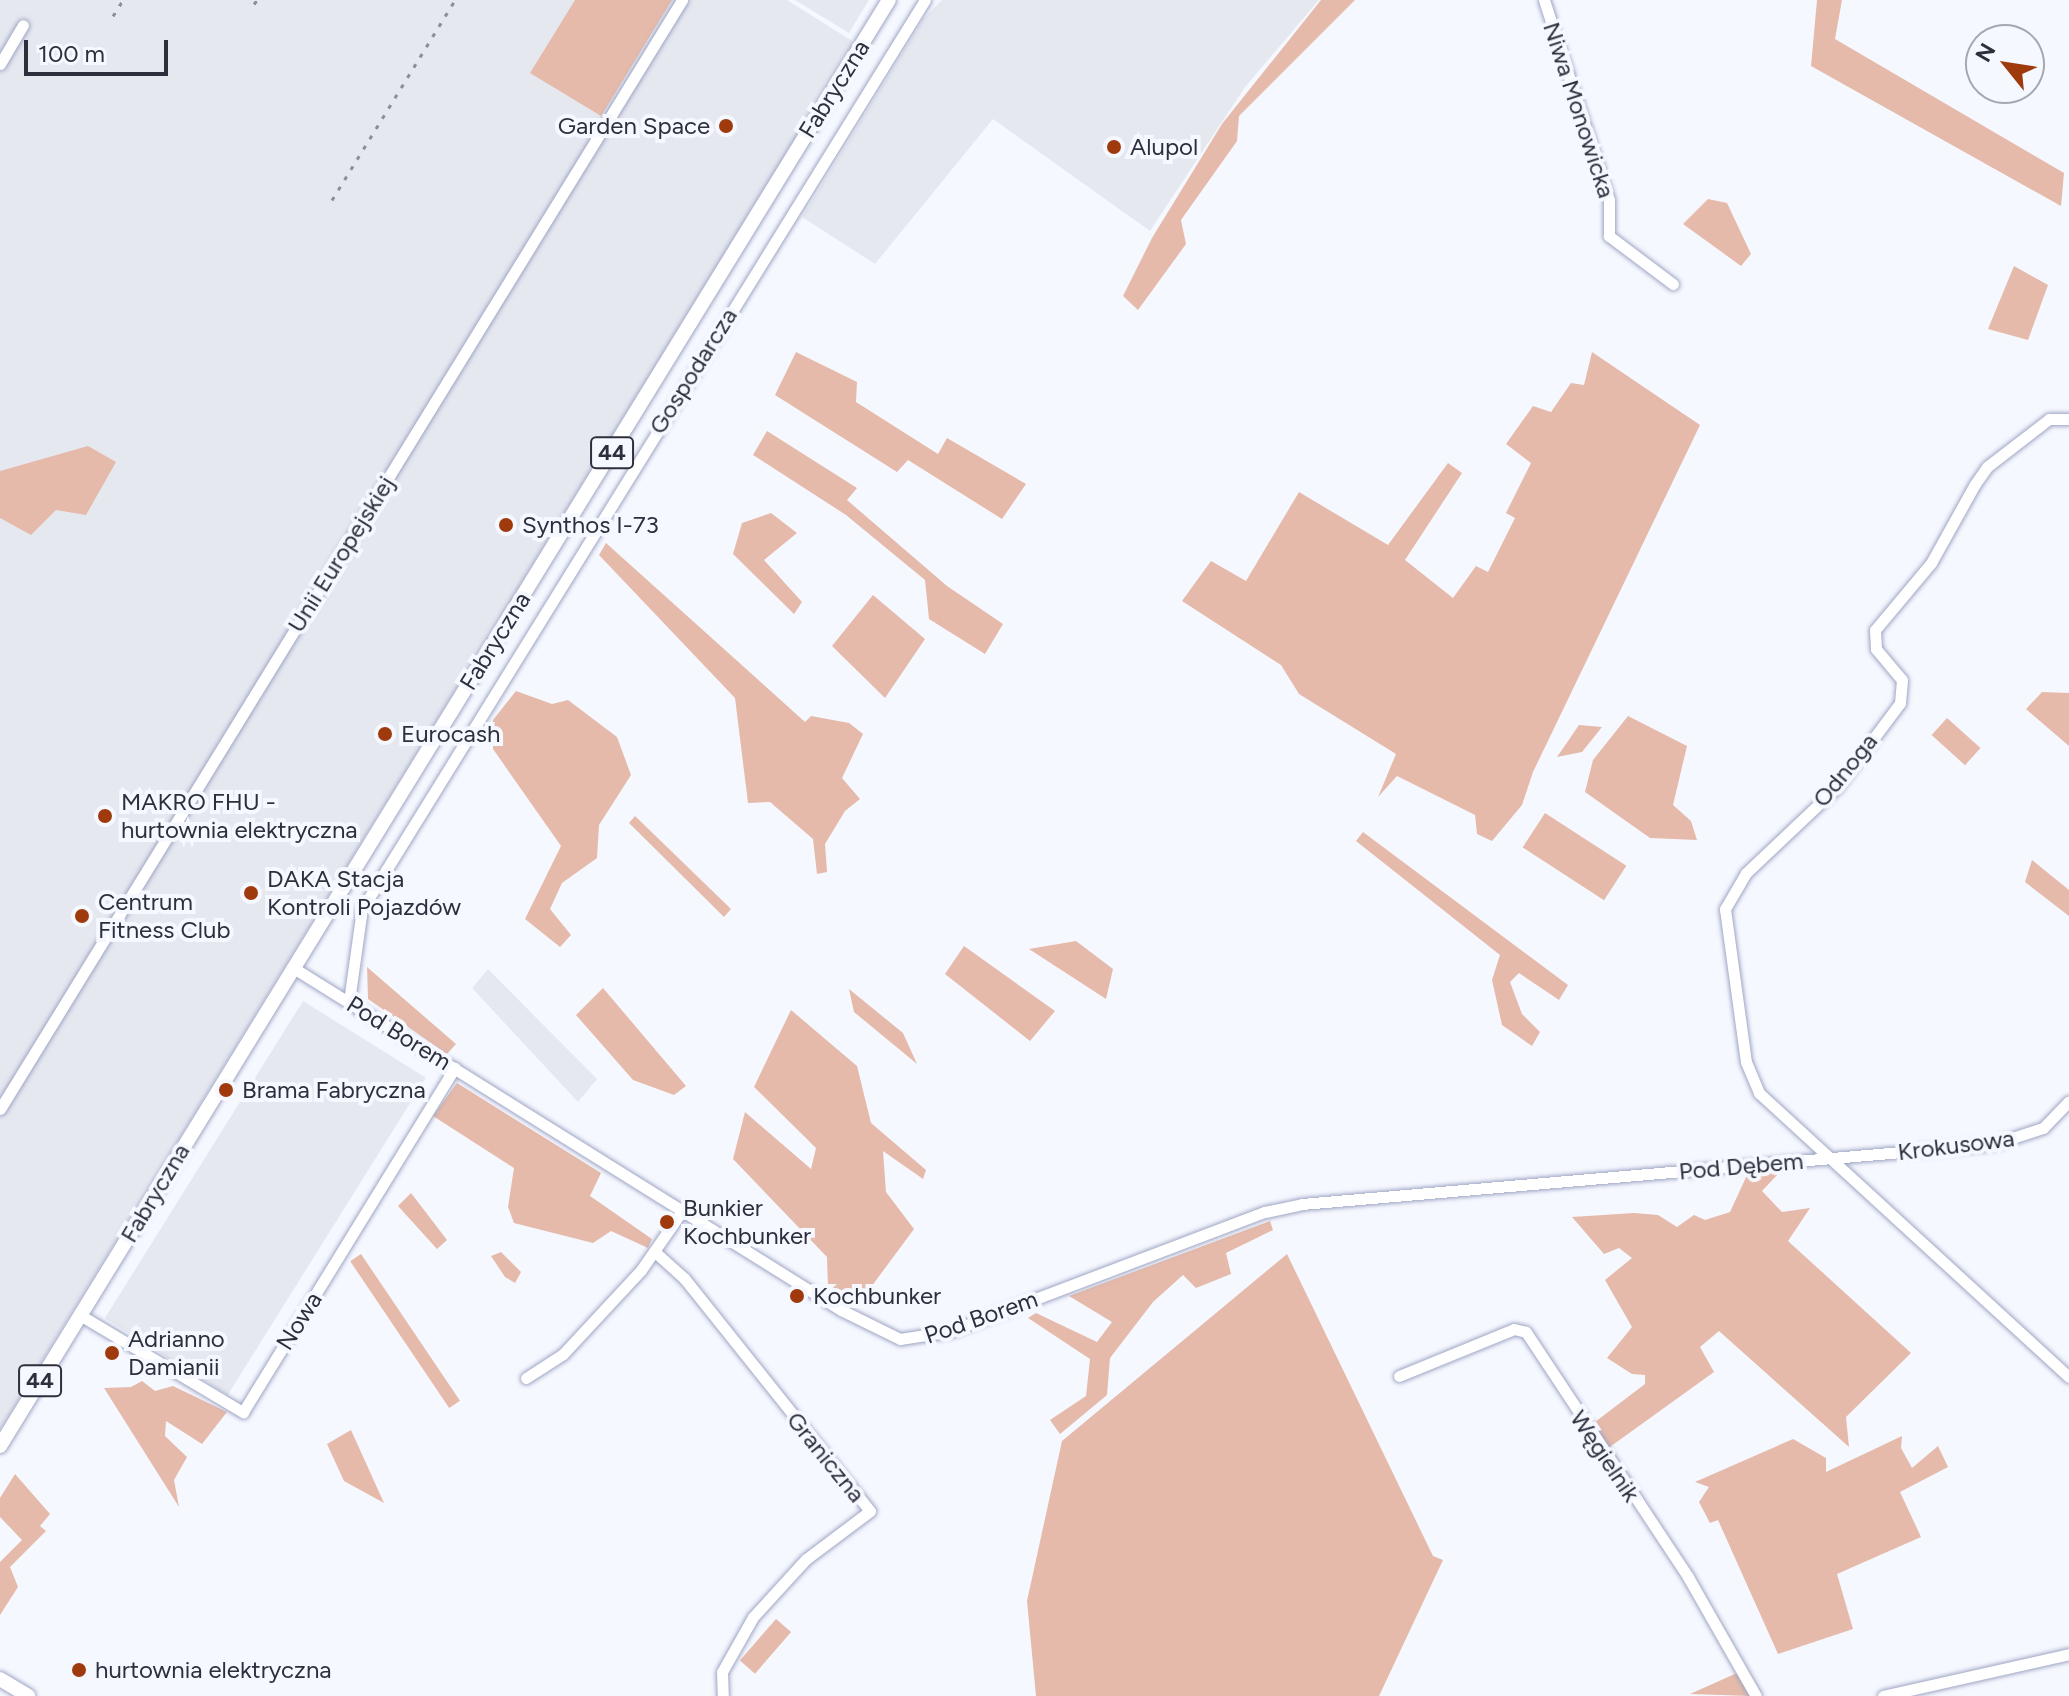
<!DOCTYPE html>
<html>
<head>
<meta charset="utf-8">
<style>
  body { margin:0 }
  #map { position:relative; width:2069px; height:1696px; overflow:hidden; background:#f6f8ff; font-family:Figtree,sans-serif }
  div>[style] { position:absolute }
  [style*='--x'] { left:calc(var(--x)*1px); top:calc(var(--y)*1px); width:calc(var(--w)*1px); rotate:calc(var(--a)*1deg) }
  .built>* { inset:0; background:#e6e8f0; transform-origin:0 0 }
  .green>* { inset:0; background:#e5baaa; transform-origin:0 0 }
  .roads { filter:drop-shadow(0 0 2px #9fa6c4) drop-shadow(0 0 2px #9fa6c4) }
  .minor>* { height:11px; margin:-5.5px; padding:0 5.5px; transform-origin:5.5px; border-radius:5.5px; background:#fff }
  .major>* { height:14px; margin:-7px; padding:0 7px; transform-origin:7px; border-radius:7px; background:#fff }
  .rail>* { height:3px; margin-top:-1.5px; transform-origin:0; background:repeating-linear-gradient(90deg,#8b8d98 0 4px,transparent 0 12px) }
  .dots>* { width:22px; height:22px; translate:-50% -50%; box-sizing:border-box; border:4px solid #f6f8ff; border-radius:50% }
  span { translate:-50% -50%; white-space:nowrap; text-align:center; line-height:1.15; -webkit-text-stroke:8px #f6f8ff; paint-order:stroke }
  .shield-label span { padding:2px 6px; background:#f6f8ff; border:2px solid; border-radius:6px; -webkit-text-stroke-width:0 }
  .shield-label { font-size:22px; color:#2d2f3c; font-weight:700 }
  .street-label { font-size:24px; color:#2d2f3c }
  .poi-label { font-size:24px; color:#2d2f3c }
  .right { translate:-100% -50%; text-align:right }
  .left { translate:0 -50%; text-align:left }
  .north { position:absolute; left:1965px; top:24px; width:80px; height:80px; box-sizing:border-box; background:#f6f8ff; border:2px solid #a6a8b1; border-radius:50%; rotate:300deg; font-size:22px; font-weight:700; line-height:32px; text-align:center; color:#2d2f3c }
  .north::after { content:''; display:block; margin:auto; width:28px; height:36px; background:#9f3a0d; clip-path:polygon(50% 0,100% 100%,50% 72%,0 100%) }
  .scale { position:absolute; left:24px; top:40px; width:144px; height:36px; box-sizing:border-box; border:4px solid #2d2f3c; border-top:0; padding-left:10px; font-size:24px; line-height:28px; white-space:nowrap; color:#2d2f3c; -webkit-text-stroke:6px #f6f8ff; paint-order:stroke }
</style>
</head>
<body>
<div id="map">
  <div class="built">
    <div style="clip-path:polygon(0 0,787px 0,854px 42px,0 1429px)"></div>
    <div style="clip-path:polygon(795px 0,869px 0,849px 33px)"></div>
    <div style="clip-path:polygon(942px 0,1319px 0,1245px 87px,1150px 231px,993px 119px,875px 264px,802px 217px,924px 18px)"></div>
    <div style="clip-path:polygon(488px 969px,597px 1079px,578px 1102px,472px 988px)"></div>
    <div style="left:303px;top:1001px;width:145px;height:374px;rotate:32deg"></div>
  </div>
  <div class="green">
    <div style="clip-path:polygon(575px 0,672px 0,601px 116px,530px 73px)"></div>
    <div style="clip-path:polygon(1321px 0,1355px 0,1239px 116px,1237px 141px,1181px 220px,1186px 244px,1138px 310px,1123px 296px,1152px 238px,1222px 124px)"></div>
    <div style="clip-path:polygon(1817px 0,1842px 0,1835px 39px,2064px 173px,2061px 206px,1811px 66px)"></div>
    <div style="clip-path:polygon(1708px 199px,1727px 203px,1751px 254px,1741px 266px,1683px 224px)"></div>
    <div style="clip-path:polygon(2014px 266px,2048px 285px,2028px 340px,1988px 329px)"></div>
    <div style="clip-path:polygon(796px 352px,857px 382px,856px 402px,938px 454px,947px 438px,1026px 484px,1002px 519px,908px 460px,897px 472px,775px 395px)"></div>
    <div style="clip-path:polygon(1592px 352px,1700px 425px,1533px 772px,1522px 805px,1492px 841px,1477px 834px,1475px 815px,1397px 776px,1378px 797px,1396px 754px,1299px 694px,1281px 665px,1182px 601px,1211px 561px,1246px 581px,1299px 492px,1388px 545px,1448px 463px,1462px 473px,1405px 560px,1453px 598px,1476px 566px,1488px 572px,1515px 518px,1506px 513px,1531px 463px,1506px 444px,1533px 406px,1551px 412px,1571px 383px,1584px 385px)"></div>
    <div style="clip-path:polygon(767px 431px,857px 488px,847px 500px,947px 586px,1003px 624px,985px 654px,929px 619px,925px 580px,846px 515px,753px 455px)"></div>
    <div style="clip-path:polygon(88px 446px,116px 462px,86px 515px,56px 510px,31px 535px,0 518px,0 471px)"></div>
    <div style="clip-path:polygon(771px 513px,797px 533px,764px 560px,802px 602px,794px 614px,733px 554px,742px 523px)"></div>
    <div style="clip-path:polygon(606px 543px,805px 722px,811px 716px,849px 723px,863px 734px,842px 778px,860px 799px,845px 811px,825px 844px,827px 872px,817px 874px,813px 839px,770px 802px,748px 803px,735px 698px,599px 555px)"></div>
    <div style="clip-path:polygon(873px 595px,925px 639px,885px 698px,832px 646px)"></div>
    <div style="clip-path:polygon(516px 691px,552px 704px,568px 700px,617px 737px,631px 775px,599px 825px,597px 858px,562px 883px,550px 909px,571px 935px,560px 947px,525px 919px,561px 846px,493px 749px,493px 720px)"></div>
    <div style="clip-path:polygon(2042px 692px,2069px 693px,2069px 746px,2026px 709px)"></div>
    <div style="clip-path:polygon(1628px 716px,1687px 746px,1673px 805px,1691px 821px,1697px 840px,1650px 838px,1585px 792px,1593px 760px)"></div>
    <div style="left:1947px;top:718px;width:45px;height:23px;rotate:42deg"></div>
    <div style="clip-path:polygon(1579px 725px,1602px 727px,1582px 752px,1557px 757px)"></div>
    <div style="left:1545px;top:813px;width:97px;height:41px;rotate:33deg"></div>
    <div style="clip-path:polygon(635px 816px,731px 909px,724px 917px,629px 823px)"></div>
    <div style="clip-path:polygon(1363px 832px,1568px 985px,1559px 1000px,1519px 973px,1510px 982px,1522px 1014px,1540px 1032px,1532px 1046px,1502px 1025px,1492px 980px,1500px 955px,1356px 841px)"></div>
    <div style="clip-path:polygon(2032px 860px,2069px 890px,2069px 916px,2025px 882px)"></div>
    <div style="clip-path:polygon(1076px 941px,1113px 969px,1106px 999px,1029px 949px)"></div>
    <div style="clip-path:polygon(964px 946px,1055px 1011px,1030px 1041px,945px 974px)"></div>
    <div style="clip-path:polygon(367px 967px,456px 1044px,447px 1054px,368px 999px)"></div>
    <div style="clip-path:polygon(603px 988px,686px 1086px,674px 1095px,633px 1080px,576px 1015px)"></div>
    <div style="clip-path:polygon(849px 989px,903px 1033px,917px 1064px,854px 1012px)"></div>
    <div style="clip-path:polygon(791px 1010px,857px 1066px,871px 1123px,926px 1170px,923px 1179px,883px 1151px,886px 1192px,914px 1229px,857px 1306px,828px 1288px,827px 1257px,733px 1159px,745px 1112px,811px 1169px,816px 1148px,754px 1087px)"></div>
    <div style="clip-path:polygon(457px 1083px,601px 1173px,590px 1196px,652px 1239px,648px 1248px,611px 1231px,593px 1243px,514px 1223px,508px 1207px,514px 1168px,433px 1116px)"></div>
    <div style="clip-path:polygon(1761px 1170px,1779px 1173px,1762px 1191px,1782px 1212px,1810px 1208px,1788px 1241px,1911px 1353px,1846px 1417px,1849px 1447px,1719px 1331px,1700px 1347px,1714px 1372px,1607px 1449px,1591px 1425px,1645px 1384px,1645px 1375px,1632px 1374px,1607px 1358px,1632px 1327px,1605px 1280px,1632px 1258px,1619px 1248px,1604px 1254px,1572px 1217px,1634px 1213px,1658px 1215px,1677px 1227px,1694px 1215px,1705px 1220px,1730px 1212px,1748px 1173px)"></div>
    <div style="clip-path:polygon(411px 1193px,447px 1240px,437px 1249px,398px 1206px)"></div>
    <div style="clip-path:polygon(1270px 1221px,1273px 1230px,1226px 1253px,1231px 1274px,1196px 1288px,1183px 1275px,1153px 1302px,1110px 1358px,1107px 1395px,1060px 1434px,1050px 1420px,1086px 1396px,1090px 1359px,1028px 1318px,1036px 1313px,1097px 1342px,1112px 1322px,1069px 1296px)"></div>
    <div style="clip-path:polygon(501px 1252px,521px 1272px,515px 1283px,505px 1277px,491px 1256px)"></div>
    <div style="left:361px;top:1254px;width:177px;height:13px;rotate:56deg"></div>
    <div style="clip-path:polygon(1287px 1254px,1433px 1556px,1443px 1560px,1379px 1696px,1036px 1696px,1027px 1601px,1062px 1441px)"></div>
    <div style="clip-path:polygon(142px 1381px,155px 1391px,173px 1386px,227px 1412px,202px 1444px,166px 1421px,165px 1436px,187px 1457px,174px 1480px,179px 1507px,104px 1388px,131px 1387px)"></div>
    <div style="clip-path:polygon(351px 1430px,384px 1503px,344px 1481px,327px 1444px)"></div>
    <div style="clip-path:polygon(1902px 1436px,1901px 1448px,1912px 1468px,1938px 1446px,1948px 1467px,1900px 1492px,1921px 1537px,1837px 1574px,1853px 1629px,1778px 1654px,1718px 1520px,1710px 1523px,1699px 1502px,1709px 1487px,1695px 1482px,1793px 1439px,1826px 1458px,1826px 1472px)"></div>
    <div style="clip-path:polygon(15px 1474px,50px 1514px,40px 1526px,46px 1531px,10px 1567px,18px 1587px,0 1615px,0 1562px,22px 1540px,0 1517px,0 1498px)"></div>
    <div style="left:776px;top:1619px;width:20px;height:55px;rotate:41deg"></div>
    <div style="clip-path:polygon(1737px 1673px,1751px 1696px,1690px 1694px)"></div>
  </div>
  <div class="roads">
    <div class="minor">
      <div style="--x:1544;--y:0;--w:210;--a:72"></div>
      <div style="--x:1609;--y:200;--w:36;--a:90"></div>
      <div style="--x:1609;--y:236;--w:80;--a:36.9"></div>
      <div style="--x:0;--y:64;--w:45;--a:-59.5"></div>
      <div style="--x:2069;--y:419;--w:20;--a:180"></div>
      <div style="--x:2049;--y:419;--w:78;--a:142.3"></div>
      <div style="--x:1987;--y:467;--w:21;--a:125"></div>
      <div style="--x:1975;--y:484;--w:90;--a:119.1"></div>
      <div style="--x:1931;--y:563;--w:87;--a:129.9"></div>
      <div style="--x:1875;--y:630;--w:19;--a:87"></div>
      <div style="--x:1876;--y:649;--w:40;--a:50"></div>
      <div style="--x:1902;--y:680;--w:23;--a:95"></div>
      <div style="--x:1900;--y:703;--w:104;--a:126.8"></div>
      <div style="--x:1838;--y:786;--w:127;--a:136.6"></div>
      <div style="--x:1746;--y:873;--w:42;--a:120.3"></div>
      <div style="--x:1725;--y:909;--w:154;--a:82.2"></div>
      <div style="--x:1746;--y:1062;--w:34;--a:67"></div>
      <div style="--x:1759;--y:1093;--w:420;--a:42.5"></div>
      <div style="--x:292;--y:967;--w:647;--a:32"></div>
      <div style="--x:841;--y:1310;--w:66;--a:26.2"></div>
      <div style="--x:900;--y:1339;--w:52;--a:-8.9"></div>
      <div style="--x:951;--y:1331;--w:336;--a:-20.8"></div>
      <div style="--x:1265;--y:1212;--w:38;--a:-12"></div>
      <div style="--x:1302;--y:1204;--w:695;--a:-4.96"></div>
      <div style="--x:1994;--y:1144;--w:52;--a:-18.1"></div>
      <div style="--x:2043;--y:1128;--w:37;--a:-46"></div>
      <div style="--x:349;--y:1001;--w:93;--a:-82"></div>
      <div style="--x:362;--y:909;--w:1069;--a:-58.23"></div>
      <div style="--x:0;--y:1109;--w:1302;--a:-58.41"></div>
      <div style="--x:655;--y:1252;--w:39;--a:42"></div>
      <div style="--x:684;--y:1278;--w:298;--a:51.4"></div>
      <div style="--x:870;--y:1511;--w:80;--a:143.1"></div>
      <div style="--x:806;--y:1559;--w:79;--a:132.4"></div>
      <div style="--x:753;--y:1617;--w:63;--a:119.4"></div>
      <div style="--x:722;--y:1672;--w:24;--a:88"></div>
      <div style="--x:80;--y:1315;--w:190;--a:30.8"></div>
      <div style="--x:243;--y:1412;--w:404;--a:-58.4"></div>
      <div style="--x:1399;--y:1376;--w:124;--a:-22.2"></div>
      <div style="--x:1514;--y:1329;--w:12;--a:14"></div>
      <div style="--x:1526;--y:1332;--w:294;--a:56.5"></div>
      <div style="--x:1688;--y:1577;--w:137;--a:60.3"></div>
      <div style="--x:526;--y:1378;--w:44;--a:-33"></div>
      <div style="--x:563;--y:1354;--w:115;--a:-47.1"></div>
      <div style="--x:641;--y:1270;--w:72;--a:-55.2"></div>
      <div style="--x:1883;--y:1696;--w:191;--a:-12.7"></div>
    </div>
    <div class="major">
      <div style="--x:0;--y:1446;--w:1697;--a:-58.42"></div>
      <div style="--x:0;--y:1679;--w:33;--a:31"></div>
    </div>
  </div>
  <div class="rail">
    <div style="--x:254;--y:4;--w:5;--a:-53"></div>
    <div style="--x:113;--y:16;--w:19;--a:-58"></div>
    <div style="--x:332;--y:200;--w:235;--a:-58.4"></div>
  </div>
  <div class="dots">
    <div style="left:726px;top:126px;background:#9f3a0d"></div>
    <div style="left:1114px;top:147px;background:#9f3a0d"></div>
    <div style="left:506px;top:525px;background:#9f3a0d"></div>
    <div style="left:385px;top:734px;background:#9f3a0d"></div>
    <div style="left:105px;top:816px;background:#9f3a0d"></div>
    <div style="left:251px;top:893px;background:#9f3a0d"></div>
    <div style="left:82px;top:916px;background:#9f3a0d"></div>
    <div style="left:226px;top:1090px;background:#9f3a0d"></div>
    <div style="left:667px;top:1222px;background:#9f3a0d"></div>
    <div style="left:797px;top:1296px;background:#9f3a0d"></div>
    <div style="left:112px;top:1353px;background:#9f3a0d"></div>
    <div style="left:79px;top:1670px;background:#9f3a0d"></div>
  </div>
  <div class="shield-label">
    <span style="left:612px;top:453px">44</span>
    <span style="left:40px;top:1381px">44</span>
  </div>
  <div class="street-label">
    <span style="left:834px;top:89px;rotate:-58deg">Fabryczna</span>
    <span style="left:1579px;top:110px;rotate:72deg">Niwa Monowicka</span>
    <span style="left:693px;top:371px;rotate:-58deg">Gospodarcza</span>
    <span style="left:341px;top:554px;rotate:-58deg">Unii Europejskiej</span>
    <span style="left:495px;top:641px;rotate:-58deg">Fabryczna</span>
    <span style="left:1845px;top:770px;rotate:-51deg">Odnoga</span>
    <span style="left:399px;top:1033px;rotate:32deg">Pod Borem</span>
    <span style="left:1956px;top:1145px;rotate:-7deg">Krokusowa</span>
    <span style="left:1741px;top:1166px;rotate:-5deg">Pod Dębem</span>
    <span style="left:155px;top:1193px;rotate:-59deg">Fabryczna</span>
    <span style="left:981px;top:1317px;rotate:-19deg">Pod Borem</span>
    <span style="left:299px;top:1321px;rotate:-58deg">Nowa</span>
    <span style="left:1605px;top:1456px;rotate:56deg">Węgielnik</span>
    <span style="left:826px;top:1457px;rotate:51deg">Graniczna</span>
  </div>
  <div class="poi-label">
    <span class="right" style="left:710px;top:126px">Garden Space</span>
    <span class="left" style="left:1130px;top:147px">Alupol</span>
    <span class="left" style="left:522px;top:525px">Synthos I-73</span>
    <span class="left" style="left:401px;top:734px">Eurocash</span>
    <span class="left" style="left:121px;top:816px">MAKRO FHU -<br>hurtownia elektryczna</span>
    <span class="left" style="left:267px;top:893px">DAKA Stacja<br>Kontroli Pojazdów</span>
    <span class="left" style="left:98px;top:916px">Centrum<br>Fitness Club</span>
    <span class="left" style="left:242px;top:1090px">Brama Fabryczna</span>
    <span class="left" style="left:683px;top:1222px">Bunkier<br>Kochbunker</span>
    <span class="left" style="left:813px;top:1296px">Kochbunker</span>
    <span class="left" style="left:128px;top:1353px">Adrianno<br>Damianii</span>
    <span class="left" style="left:95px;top:1670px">hurtownia elektryczna</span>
  </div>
  <div class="north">N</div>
  <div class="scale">100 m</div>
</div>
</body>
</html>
